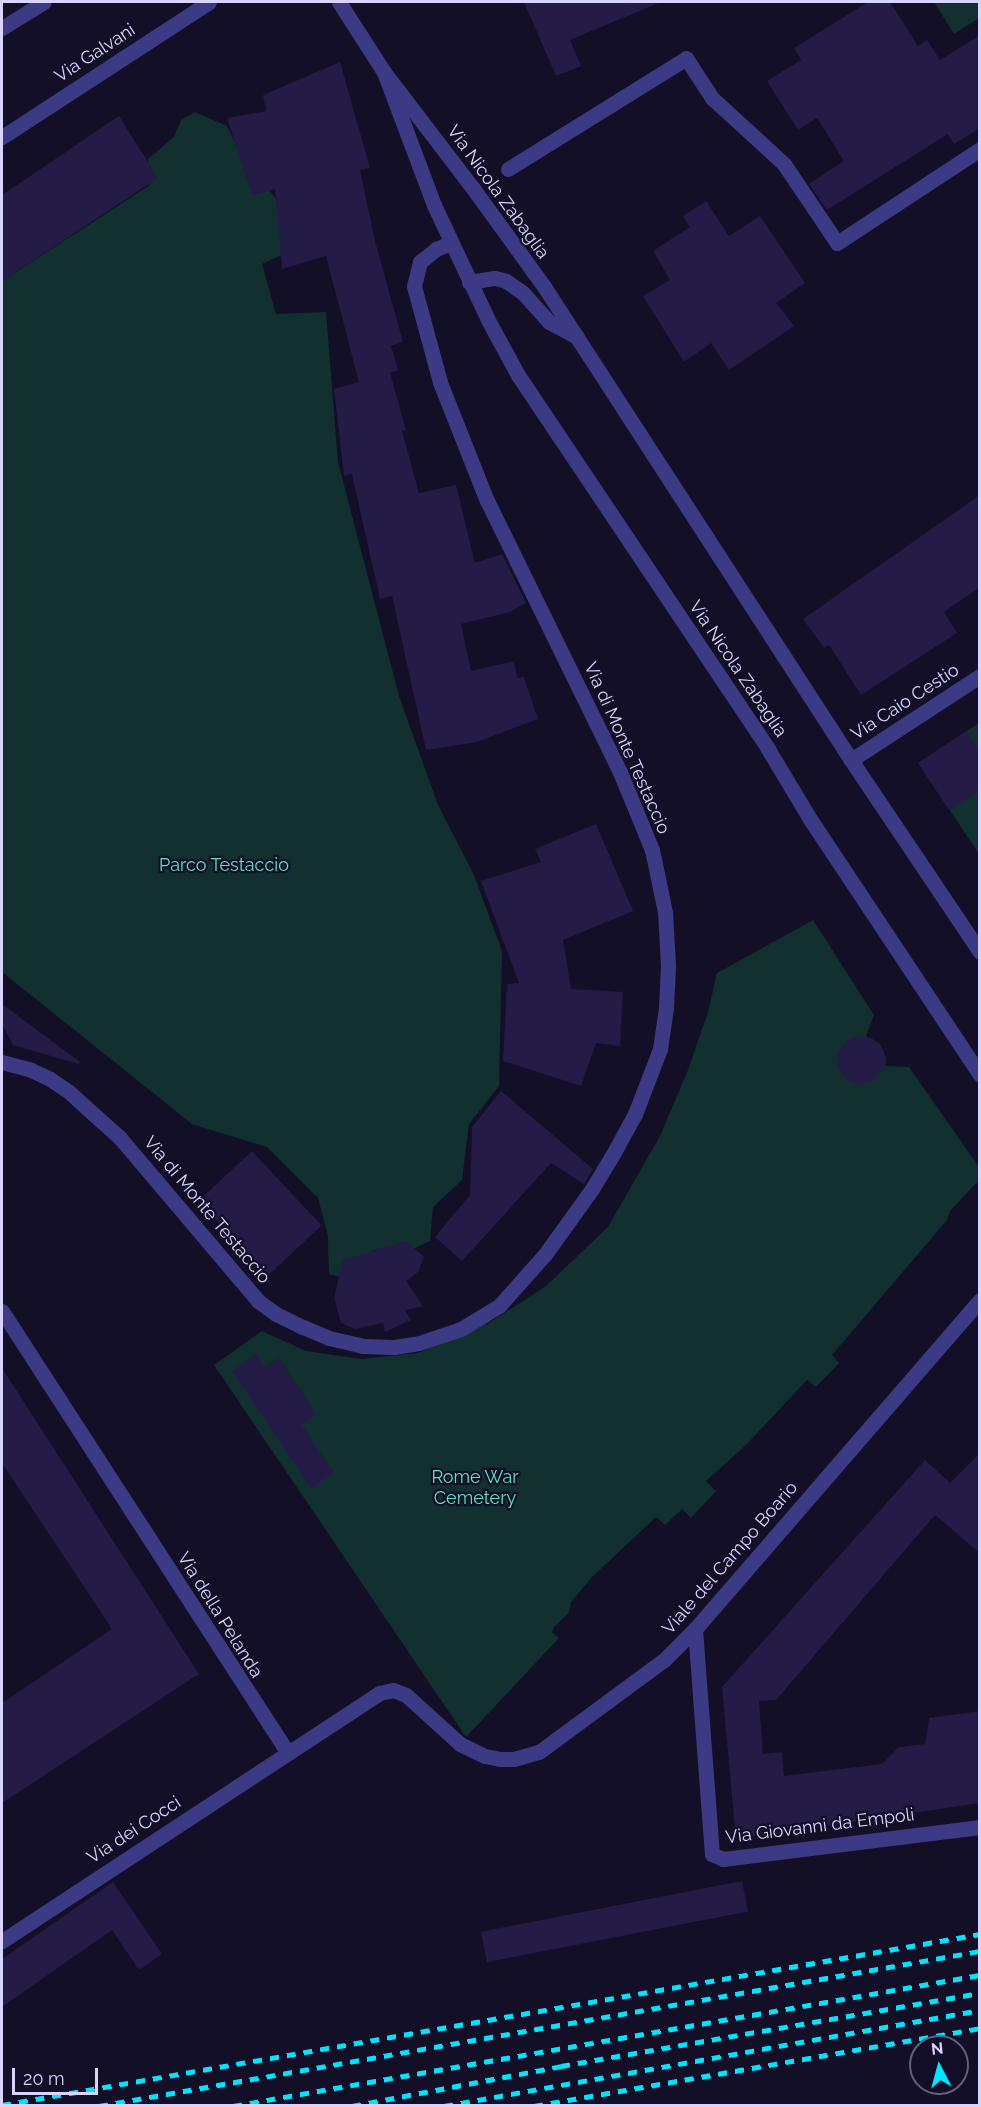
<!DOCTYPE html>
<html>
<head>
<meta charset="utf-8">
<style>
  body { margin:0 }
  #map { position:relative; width:981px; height:2107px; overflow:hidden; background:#130f26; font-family:Raleway,sans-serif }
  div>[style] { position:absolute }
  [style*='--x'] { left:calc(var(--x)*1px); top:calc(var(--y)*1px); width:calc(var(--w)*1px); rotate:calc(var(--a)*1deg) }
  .green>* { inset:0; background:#12302f }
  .building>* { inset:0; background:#241b47; transform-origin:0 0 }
  .round { border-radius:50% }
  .service>* { height:15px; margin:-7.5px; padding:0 7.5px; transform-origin:7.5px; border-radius:7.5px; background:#3d3a85 }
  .minor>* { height:15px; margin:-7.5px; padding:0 7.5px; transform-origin:7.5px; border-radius:7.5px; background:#3d3a85 }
  .tertiary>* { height:15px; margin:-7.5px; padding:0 7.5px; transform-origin:7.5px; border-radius:7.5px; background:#3d3a85 }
  .rail>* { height:4.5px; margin-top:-2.25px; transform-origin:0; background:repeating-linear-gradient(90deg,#00e5ff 0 9px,transparent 0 17px) }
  span { translate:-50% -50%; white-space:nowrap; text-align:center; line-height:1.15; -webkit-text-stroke:4.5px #130f26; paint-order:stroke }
  .street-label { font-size:18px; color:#d9d4ff }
  .park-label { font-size:18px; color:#5fe0c0 }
  .frame { position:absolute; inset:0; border:3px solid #d9d4ff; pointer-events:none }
  .north { position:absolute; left:909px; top:2035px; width:60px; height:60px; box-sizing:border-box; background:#130f26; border:2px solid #625e7d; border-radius:50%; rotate:354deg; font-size:16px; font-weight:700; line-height:24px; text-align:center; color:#d9d4ff }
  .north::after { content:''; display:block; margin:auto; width:21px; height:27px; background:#00e5ff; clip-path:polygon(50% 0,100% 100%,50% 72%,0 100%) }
  .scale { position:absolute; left:12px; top:2068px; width:86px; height:27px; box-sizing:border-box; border:3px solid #d9d4ff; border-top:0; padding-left:8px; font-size:18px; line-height:21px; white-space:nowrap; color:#d9d4ff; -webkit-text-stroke:4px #130f26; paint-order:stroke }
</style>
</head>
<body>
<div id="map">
  <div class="green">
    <div style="clip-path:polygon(934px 2px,979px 2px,979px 18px,954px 34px)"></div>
    <div style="clip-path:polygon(195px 112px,227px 126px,241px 154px,276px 199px,283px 254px,262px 264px,276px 314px,326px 312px,338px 462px,399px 696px,438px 805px,474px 875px,502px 951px,499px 1086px,469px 1124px,462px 1180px,433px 1207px,430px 1241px,413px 1249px,373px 1250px,348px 1279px,329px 1274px,328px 1236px,318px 1198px,267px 1147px,192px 1124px,2px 972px,2px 281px,150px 185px,148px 159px,174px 137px,181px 120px)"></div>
    <div style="clip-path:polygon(979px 723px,979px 854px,918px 763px)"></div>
    <div style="clip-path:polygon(813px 920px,874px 1015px,866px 1036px,880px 1044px,886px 1058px,885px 1066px,909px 1067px,979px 1167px,979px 1180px,950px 1211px,947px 1220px,832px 1355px,839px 1363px,816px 1387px,807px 1380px,747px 1444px,706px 1481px,716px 1491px,691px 1518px,682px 1509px,665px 1525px,656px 1517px,592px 1577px,571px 1602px,569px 1612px,554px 1627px,552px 1632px,559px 1638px,466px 1737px,214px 1365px,262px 1331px,306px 1351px,361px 1359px,418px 1353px,489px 1323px,546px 1286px,608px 1227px,660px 1136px,688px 1070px,708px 1012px,717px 973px)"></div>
  </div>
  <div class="building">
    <div style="clip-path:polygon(524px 2px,661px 2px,570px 40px,581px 66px,556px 76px)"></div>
    <div style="clip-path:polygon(868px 2px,890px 2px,918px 46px,927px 40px,940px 60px,980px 35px,980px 128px,954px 144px,948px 134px,827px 210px,809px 184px,844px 161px,817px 118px,798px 130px,767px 81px,801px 60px,794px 48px)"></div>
    <div style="clip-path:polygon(340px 62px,370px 168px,360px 170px,375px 241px,403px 342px,391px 346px,398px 370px,390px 373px,406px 430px,402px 431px,419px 493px,456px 485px,475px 563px,502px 554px,526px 603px,510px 612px,461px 624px,471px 671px,514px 661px,517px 678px,524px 677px,538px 719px,477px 742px,426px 750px,392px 596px,380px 599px,352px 474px,344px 476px,334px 389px,359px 382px,326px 256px,282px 269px,275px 189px,252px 195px,227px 118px,266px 111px,263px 95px)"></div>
    <div style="clip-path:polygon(119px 116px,158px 178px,2px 281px,2px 195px)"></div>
    <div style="clip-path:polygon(706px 201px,729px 236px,760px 216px,805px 283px,776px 303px,794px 326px,729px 370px,711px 343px,684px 362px,643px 296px,670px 280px,653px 251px,690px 227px,683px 216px)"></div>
    <div style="clip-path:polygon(980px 495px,980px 587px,944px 612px,957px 633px,861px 695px,829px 645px,824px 648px,803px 619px)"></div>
    <div style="clip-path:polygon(966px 731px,980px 752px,980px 790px,949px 810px,918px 763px)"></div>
    <div style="clip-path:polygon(596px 824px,633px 911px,563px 940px,571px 989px,623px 992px,620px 1046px,596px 1043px,581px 1086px,503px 1061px,507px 984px,519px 983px,481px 881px,541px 862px,535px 849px)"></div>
    <div style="clip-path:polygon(2px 1004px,80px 1062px,78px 1064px,13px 1045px,2px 1024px)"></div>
    <div class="round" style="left:837px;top:1036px;width:48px;height:48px"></div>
    <div style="clip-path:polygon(501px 1091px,593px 1169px,584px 1184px,551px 1163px,462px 1261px,435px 1237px,470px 1195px,472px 1127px)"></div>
    <div style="left:252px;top:1151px;width:102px;height:73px;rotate:47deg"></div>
    <div style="clip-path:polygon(406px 1241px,424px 1257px,418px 1272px,406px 1281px,423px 1306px,405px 1310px,411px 1320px,385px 1332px,383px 1323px,355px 1329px,341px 1323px,334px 1298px,343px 1260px)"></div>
    <div style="clip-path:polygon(256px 1354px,265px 1367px,279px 1358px,316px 1414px,301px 1424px,334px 1473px,311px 1488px,232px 1371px)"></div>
    <div style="clip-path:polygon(2px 1368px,199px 1674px,2px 1803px,2px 1703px,112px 1629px,2px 1463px)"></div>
    <div style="clip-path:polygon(980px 1453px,980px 1553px,935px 1515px,776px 1700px,759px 1701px,763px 1754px,782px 1752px,784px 1776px,882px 1764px,899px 1747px,925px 1744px,929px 1718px,980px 1711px,980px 1803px,736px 1839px,722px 1687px,925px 1460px,950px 1483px)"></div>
    <div style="left:742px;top:1881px;width:31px;height:266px;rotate:79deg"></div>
    <div style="clip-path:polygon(113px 1882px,162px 1954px,139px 1970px,112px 1930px,2px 2007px,2px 1959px)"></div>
  </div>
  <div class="service">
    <div style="--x:2;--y:28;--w:49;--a:-31.8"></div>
    <div style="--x:508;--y:169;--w:210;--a:-31.9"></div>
    <div style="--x:686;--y:58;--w:48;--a:57"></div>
    <div style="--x:712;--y:98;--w:98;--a:42.5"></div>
    <div style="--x:784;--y:164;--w:95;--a:56.1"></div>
    <div style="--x:837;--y:243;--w:171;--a:-33.3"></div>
    <div style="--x:2;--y:1311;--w:526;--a:57.09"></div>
    <div style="--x:2;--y:1941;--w:451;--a:-33.3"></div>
    <div style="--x:379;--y:1693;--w:14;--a:-12"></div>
    <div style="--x:393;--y:1690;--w:14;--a:21"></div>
    <div style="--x:406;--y:1695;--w:73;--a:42.2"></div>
  </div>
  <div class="minor">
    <div style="--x:469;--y:282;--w:26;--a:-9"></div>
    <div style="--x:495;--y:278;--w:11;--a:15"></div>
    <div style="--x:506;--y:281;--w:21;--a:35"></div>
    <div style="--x:523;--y:293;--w:39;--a:48"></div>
    <div style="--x:549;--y:322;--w:32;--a:28"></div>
    <div style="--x:851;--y:760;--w:154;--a:-33.1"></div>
    <div style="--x:2;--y:1062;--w:30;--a:15"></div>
    <div style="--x:31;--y:1070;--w:21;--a:25"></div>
    <div style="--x:50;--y:1079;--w:23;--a:34"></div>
    <div style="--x:69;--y:1092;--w:69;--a:42"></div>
    <div style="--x:120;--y:1138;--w:214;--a:49.7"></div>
    <div style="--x:258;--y:1301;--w:22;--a:36"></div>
    <div style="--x:276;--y:1314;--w:30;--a:26"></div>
    <div style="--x:303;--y:1327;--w:28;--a:23"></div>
    <div style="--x:329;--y:1338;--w:35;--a:13"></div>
    <div style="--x:363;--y:1346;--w:31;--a:2"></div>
    <div style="--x:394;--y:1347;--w:25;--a:-9"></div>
    <div style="--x:419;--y:1343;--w:44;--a:-18.4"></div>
    <div style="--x:461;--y:1329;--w:44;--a:-31.2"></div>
    <div style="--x:499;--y:1306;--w:71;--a:-48.4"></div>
    <div style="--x:546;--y:1253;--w:79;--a:-54.3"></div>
    <div style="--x:592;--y:1189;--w:39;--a:-59"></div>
    <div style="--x:612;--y:1156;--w:48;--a:-61.3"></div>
    <div style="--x:635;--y:1114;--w:70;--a:-69"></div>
    <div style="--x:660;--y:1049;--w:41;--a:-81.7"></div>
    <div style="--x:666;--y:1008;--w:43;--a:-87.3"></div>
    <div style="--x:668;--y:965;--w:53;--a:-93.2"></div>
    <div style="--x:665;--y:912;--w:63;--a:-101.8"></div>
    <div style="--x:652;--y:850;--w:84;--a:-112.3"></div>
    <div style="--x:620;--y:772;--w:302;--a:-116.1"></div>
    <div style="--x:487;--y:501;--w:128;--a:-111.6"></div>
    <div style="--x:440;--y:382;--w:99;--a:-105.2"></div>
    <div style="--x:414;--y:286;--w:25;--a:-76"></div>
    <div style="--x:420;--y:262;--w:21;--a:-39"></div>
    <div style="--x:436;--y:249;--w:16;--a:-22"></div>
    <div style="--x:695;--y:1629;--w:226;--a:85.7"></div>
    <div style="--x:712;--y:1854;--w:12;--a:24"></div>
    <div style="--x:723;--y:1859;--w:259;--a:-7.1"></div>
    <div style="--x:460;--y:1744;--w:28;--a:26"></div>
    <div style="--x:485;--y:1756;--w:15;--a:11"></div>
    <div style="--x:500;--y:1759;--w:14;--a:0"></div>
    <div style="--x:514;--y:1759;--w:26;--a:-16"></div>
    <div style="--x:539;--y:1752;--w:155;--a:-36.4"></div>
    <div style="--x:664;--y:1660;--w:44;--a:-45"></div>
    <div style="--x:695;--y:1629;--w:435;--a:-49.1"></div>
  </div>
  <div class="tertiary">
    <div style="--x:339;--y:2;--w:83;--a:57.3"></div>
    <div style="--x:384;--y:72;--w:145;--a:52.6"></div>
    <div style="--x:472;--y:187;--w:125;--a:54.1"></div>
    <div style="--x:545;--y:288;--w:563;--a:57.04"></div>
    <div style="--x:851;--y:760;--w:231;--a:56.1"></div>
    <div style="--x:384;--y:72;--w:142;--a:69.4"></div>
    <div style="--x:434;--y:205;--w:127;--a:64.8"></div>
    <div style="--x:488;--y:320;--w:63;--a:61.4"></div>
    <div style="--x:518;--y:375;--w:450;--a:56.2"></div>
    <div style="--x:768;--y:749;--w:82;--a:59"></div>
    <div style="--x:810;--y:819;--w:307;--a:56.4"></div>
    <div style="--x:2;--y:137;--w:247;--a:-33.1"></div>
  </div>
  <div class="rail">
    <div style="--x:2;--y:2105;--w:993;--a:-9.92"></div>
    <div style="--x:99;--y:2106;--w:895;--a:-9.98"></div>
    <div style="--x:233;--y:2106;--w:758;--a:-9.95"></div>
    <div style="--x:352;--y:2106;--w:213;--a:-10.8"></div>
    <div style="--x:561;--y:2066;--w:425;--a:-9.9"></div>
    <div style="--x:444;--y:2106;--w:545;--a:-10.15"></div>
    <div style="--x:534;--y:2106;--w:453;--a:-9.9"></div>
  </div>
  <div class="street-label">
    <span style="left:95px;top:53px;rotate:-33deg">Via Galvani</span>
    <span style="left:498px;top:192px;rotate:54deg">Via Nicola Zabaglia</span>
    <span style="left:738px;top:669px;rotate:56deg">Via Nicola Zabaglia</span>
    <span style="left:905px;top:702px;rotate:-33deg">Via Caio Cestio</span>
    <span style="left:627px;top:748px;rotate:66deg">Via di Monte Testaccio</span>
    <span style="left:207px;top:1210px;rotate:50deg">Via di Monte Testaccio</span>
    <span style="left:730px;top:1558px;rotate:-49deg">Viale del Campo Boario</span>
    <span style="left:220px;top:1615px;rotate:58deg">Via della Pelanda</span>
    <span style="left:820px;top:1826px;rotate:-7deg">Via Giovanni da Empoli</span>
    <span style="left:134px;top:1830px;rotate:-33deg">Via dei Cocci</span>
  </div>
  <div class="park-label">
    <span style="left:224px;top:865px">Parco Testaccio</span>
    <span style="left:475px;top:1488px">Rome War<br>Cemetery</span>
  </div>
  <div class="frame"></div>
  <div class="north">N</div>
  <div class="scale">20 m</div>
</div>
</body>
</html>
